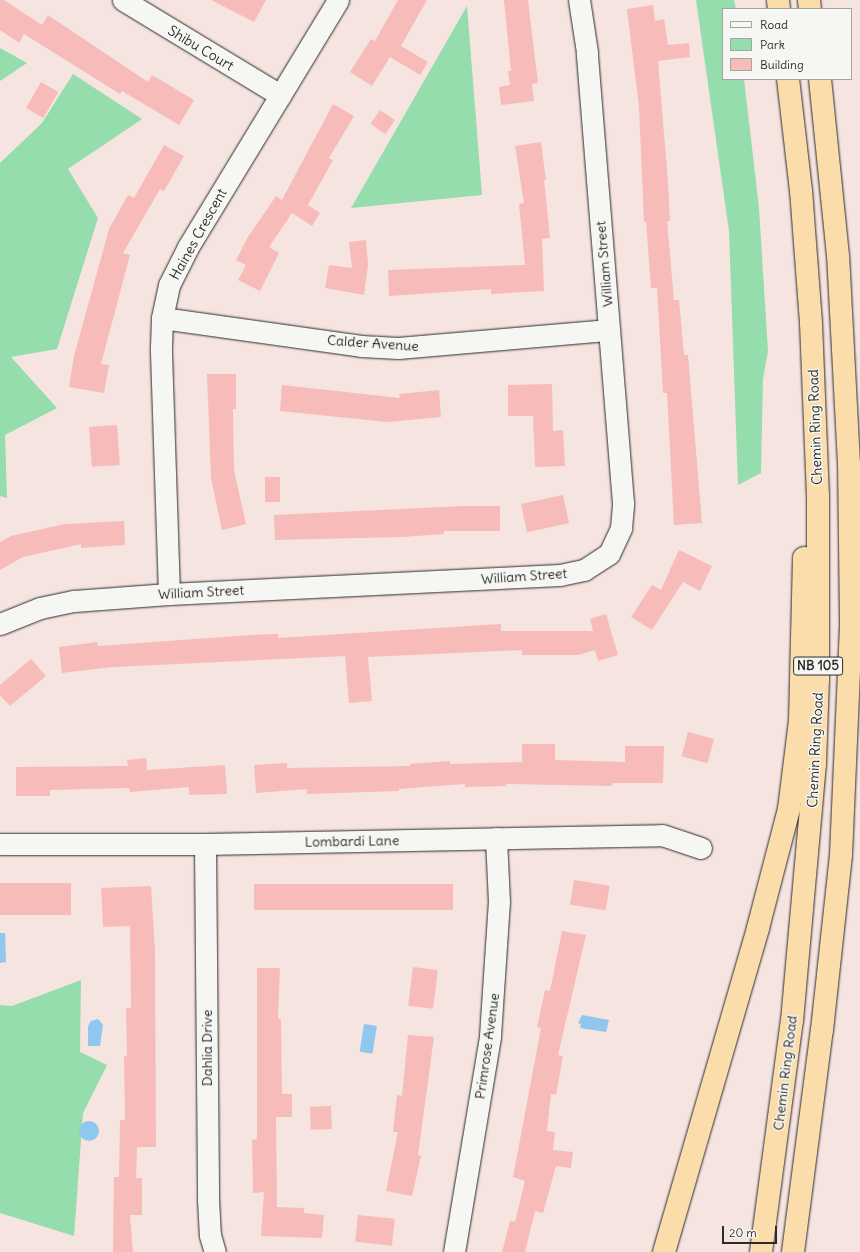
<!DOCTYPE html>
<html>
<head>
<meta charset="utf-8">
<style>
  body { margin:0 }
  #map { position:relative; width:860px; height:1252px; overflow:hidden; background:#f6e4e1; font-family:Delius,sans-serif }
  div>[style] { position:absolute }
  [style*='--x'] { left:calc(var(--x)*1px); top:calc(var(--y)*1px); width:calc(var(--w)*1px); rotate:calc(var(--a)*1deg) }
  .green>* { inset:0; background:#95ddac }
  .water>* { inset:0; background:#90c7ef; transform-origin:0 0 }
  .round { border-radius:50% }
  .building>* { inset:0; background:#f7bbb9; transform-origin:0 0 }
  .roads { filter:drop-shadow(0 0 1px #2b2b2b) drop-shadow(0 0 1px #2b2b2b) }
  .street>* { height:21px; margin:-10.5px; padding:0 10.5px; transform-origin:10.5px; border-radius:10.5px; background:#f6f6f2 }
  .highway>* { height:22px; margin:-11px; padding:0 11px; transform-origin:11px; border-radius:11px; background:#faddab }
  span { translate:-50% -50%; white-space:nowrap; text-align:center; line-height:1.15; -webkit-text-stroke:3px #f6f6f2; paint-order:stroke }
  .shield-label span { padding:1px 3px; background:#f6f6f2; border:1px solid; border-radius:3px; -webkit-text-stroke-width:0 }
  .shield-label { font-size:13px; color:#2b2b2b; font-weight:700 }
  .street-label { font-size:14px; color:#2b2b2b }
  .legend { position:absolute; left:722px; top:8px; width:130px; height:72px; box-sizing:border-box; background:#f6f6f2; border:1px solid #a5a5a2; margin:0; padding:5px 7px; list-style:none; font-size:12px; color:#2b2b2b }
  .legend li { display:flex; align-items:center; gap:8px; height:20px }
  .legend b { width:20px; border:1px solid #a5a5a2 }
  .scale { position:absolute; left:722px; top:1226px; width:55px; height:18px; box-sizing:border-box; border:2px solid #2b2b2b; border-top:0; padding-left:5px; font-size:12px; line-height:14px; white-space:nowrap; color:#2b2b2b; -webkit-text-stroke:3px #f6f6f2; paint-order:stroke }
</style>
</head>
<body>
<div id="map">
  <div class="green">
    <div style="clip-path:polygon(696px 0,734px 0,736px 9px,723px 9px,723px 79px,744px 79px,759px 208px,768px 351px,763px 379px,761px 473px,738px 485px,729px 231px)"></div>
    <div style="clip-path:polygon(467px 6px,482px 195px,351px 208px)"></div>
    <div style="clip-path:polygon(0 48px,27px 63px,0 81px)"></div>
    <div style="clip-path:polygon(73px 74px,142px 119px,68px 169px,98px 218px,57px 349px,11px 357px,57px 408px,5px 435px,7px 498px,0 496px,0 163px,42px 123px)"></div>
    <div style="clip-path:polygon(81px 980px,80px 1052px,107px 1065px,83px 1113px,74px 1236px,0 1213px,0 1005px,12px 1006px)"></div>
  </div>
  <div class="water">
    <div style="clip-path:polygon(0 933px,5px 933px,6px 962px,0 963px)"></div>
    <div style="clip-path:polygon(582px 1015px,609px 1020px,606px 1032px,580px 1028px,581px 1024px,578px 1023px)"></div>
    <div style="clip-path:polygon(98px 1019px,103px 1025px,100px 1046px,88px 1046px,88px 1026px,91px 1021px)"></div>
    <div style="left:364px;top:1024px;width:13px;height:28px;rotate:9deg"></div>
    <div class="round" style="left:79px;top:1121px;width:20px;height:20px"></div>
  </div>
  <div class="building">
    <div style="clip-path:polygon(0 0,4px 0,42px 25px,48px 15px,148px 82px,152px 75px,194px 100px,179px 125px,122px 91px,120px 94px,24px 34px,19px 43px,0 30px)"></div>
    <div style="clip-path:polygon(211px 0,266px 0,254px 22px)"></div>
    <div style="clip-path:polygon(398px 0,427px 0,401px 46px,428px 62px,420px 75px,390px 57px,372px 86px,350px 72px,371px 39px,375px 41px)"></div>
    <div style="clip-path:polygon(504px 0,528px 0,538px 83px,532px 84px,534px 101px,501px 105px,499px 87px,510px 85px,508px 71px,511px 71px)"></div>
    <div style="clip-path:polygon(653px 5px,655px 21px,664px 19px,668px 45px,689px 43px,690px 57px,658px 61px,668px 182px,670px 221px,667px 221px,674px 300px,679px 300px,684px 355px,688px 355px,702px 523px,674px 525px,667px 393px,663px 393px,657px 288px,651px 288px,646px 222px,644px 222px,639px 107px,627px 9px)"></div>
    <div style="left:41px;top:82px;width:20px;height:30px;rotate:30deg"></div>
    <div style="clip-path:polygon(333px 104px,354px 116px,329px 158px,333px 160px,308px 205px,320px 213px,312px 226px,292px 213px,269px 247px,279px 253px,260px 291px,238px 280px,246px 265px,236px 260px,248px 237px,276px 196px,282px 200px)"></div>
    <div style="left:380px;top:110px;width:18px;height:17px;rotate:34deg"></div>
    <div style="clip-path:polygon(541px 142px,546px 180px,544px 180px,550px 238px,542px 239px,544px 291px,491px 294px,491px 289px,389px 296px,388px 270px,525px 265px,519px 204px,524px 203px,515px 146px)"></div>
    <div style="clip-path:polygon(164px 145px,184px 156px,164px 191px,160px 189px,123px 253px,130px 255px,101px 364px,109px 365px,104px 393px,69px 387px,74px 356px,109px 229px,128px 195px,134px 198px)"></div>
    <div style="clip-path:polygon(366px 240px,368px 265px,364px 295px,325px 288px,329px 265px,352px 268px,349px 242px)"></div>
    <div style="clip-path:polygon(207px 374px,236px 374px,236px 409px,233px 409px,234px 470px,246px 524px,222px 530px,211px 478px)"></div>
    <div style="clip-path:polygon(552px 384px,553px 431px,563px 430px,565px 466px,535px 467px,533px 416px,508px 416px,508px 385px)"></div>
    <div style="clip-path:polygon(282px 385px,400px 398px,399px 394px,439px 390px,441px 417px,387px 422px,280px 411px)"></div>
    <div style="left:117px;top:425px;width:40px;height:28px;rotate:86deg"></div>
    <div style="left:265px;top:477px;width:15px;height:25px"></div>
    <div style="left:563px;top:495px;width:29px;height:43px;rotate:78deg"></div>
    <div style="clip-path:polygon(463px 506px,500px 506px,500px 531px,444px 531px,444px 534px,402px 537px,275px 540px,274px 515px)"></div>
    <div style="clip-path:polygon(124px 521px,125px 545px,81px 548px,81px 544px,23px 557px,0 570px,0 542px,11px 536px,65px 524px)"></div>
    <div style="clip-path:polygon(679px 550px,712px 566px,700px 591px,683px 582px,652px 630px,631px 617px,652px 585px,661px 590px)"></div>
    <div style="clip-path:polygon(606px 614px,618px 655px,598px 661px,595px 650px,578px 655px,522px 655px,522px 650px,368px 657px,372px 701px,349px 703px,345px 656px,113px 667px,62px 673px,59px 647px,97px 642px,98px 646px,250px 635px,278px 634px,278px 638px,501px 624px,501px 631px,593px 631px,590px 619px)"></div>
    <div style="clip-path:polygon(31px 659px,46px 676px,10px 706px,0 695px,0 685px)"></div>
    <div style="left:688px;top:732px;width:27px;height:25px;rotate:15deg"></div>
    <div style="clip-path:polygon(522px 744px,555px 744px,555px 760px,625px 762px,625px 746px,664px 746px,663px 783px,613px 783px,612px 786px,506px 784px,506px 786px,465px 787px,465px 784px,399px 789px,399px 791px,307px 794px,307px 789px,256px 793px,254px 765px,287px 763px,287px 768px,410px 766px,410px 764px,450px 761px,450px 764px,522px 762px)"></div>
    <div style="clip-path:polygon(146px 758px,147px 770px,225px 765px,227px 794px,189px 795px,189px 787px,130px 792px,129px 788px,50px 790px,50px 796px,16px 796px,16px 767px,128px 766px,127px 760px)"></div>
    <div style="left:574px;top:880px;width:36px;height:25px;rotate:9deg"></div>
    <div style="left:71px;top:883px;width:32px;height:71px;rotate:90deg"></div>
    <div style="left:254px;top:884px;width:199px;height:26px"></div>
    <div style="clip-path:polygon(151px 886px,155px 950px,156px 1147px,137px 1147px,136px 1178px,142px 1178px,142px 1215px,130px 1215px,133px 1252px,113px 1252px,114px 1177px,119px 1177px,120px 1120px,125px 1120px,124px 1056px,127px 1056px,126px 1008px,131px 1008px,130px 926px,103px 927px,101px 888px)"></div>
    <div style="clip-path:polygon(562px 931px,586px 935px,558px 1055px,563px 1056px,556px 1095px,551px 1094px,547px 1131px,555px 1132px,553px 1150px,573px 1152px,571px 1168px,556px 1166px,543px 1213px,535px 1211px,525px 1252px,502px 1252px,510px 1221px,515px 1222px,525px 1181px,513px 1177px,541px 1028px,537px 1027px,545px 990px,550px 991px)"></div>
    <div style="left:413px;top:967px;width:25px;height:39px;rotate:7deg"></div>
    <div style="clip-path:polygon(257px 968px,280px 968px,278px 1019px,281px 1019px,282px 1094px,292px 1094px,292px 1117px,276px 1117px,277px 1207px,304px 1208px,304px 1213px,324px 1215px,322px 1238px,261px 1236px,264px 1192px,253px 1193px,252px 1140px,257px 1139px)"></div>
    <div style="clip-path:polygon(408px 1035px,434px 1037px,418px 1155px,421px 1156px,412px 1196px,386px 1191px,398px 1132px,393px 1132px,397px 1095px,402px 1096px)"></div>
    <div style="left:331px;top:1106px;width:23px;height:21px;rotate:88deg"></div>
    <div style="left:358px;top:1215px;width:37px;height:27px;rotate:6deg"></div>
  </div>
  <div class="roads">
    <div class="street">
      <div style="--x:123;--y:0;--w:184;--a:31.2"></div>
      <div style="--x:162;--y:318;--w:201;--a:8"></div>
      <div style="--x:361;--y:346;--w:37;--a:3"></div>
      <div style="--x:398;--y:348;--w:212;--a:-4.9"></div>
      <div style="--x:169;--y:594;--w:247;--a:-91.9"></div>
      <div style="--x:161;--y:347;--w:29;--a:-88"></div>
      <div style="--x:162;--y:318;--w:34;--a:-78"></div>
      <div style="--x:169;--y:285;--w:42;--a:-63.4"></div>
      <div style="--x:188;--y:247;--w:289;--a:-58.7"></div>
      <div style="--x:0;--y:624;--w:43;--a:-21.8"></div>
      <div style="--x:40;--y:608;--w:35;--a:-12"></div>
      <div style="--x:74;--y:601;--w:95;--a:-4.2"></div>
      <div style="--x:169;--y:594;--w:391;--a:-2.8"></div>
      <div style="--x:560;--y:575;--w:25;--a:-12"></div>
      <div style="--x:584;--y:570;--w:30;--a:-33"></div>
      <div style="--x:609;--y:554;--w:29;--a:-65"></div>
      <div style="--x:621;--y:528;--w:25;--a:-85"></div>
      <div style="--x:623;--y:503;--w:452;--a:-94.6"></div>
      <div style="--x:587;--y:52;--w:53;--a:-98.7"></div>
      <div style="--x:0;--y:844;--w:205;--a:0"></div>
      <div style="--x:205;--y:844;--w:457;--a:-1.1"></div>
      <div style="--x:662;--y:835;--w:41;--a:18.4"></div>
      <div style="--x:205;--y:844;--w:355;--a:89.5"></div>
      <div style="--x:208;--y:1199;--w:36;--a:87"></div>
      <div style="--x:210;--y:1235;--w:18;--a:74"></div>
      <div style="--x:454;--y:1252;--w:219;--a:-80.5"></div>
      <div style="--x:490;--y:1036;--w:134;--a:-86.2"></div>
      <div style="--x:499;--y:902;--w:64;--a:-92.7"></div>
    </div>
    <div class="highway">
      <div style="--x:778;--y:0;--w:9;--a:84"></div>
      <div style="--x:809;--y:0;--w:9;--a:84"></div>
      <div style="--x:664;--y:1252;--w:337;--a:-73.8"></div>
      <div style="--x:758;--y:928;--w:123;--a:-75.4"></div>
      <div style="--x:789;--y:809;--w:89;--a:-82.9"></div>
      <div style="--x:800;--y:721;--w:163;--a:-88.6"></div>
      <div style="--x:761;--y:1252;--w:233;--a:-82.4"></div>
      <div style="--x:792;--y:1021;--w:258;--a:-84.9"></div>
      <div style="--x:815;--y:764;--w:85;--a:-88"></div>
      <div style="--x:818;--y:679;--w:182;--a:-90"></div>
      <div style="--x:818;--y:497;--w:174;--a:-92.3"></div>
      <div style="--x:811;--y:323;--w:132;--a:-94.3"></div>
      <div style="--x:801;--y:191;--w:113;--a:-96.6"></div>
      <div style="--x:793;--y:1252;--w:224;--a:-82.6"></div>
      <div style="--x:822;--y:1030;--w:176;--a:-83.8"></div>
      <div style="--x:841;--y:855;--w:232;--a:-87.5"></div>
      <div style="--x:851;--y:623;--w:159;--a:-90.7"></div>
      <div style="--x:849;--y:464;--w:208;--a:-93"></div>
      <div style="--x:838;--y:256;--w:178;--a:-95.8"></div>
    </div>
  </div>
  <div class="shield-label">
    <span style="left:818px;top:666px">NB 105</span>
  </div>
  <div class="street-label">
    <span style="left:201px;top:48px;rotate:31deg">Shibu Court</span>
    <span style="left:198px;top:234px;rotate:-61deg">Haines Crescent</span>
    <span style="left:604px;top:264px;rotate:-95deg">William Street</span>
    <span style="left:373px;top:343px;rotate:4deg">Calder Avenue</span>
    <span style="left:815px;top:427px;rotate:-92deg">Chemin Ring Road</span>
    <span style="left:524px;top:576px;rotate:-4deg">William Street</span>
    <span style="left:201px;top:592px;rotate:-3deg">William Street</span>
    <span style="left:815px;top:750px;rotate:-87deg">Chemin Ring Road</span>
    <span style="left:352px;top:841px;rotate:-1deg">Lombardi Lane</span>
    <span style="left:487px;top:1046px;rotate:-82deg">Primrose Avenue</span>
    <span style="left:207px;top:1048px;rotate:-90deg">Dahlia Drive</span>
    <span style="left:785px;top:1073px;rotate:-83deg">Chemin Ring Road</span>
  </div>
  <ul class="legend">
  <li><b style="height:5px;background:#f6f6f2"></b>Road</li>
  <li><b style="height:11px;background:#95ddac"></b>Park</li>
  <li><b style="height:11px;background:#f7bbb9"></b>Building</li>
  </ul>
  <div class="scale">20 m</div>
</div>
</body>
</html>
